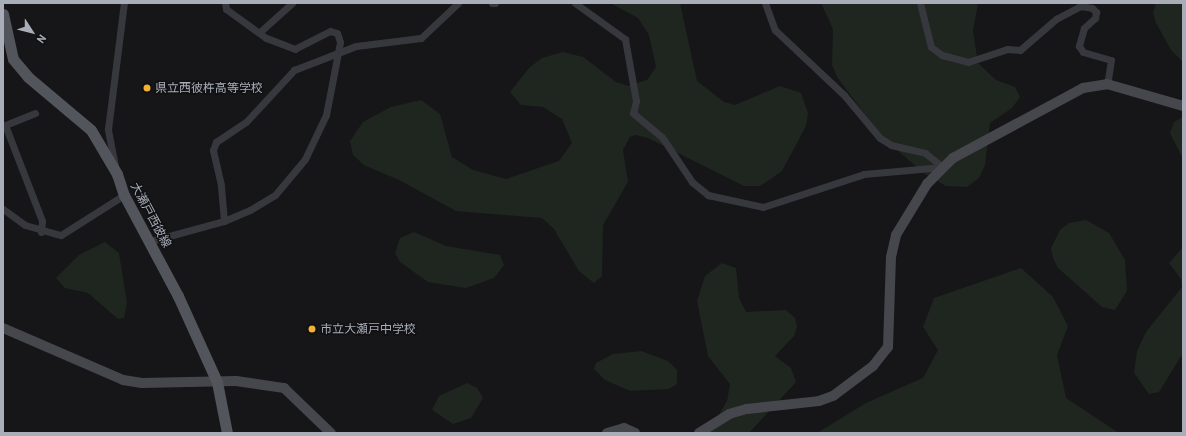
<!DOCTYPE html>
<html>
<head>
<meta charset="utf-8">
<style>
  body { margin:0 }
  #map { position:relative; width:1186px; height:436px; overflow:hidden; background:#161618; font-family:"PT Sans","Noto Sans JP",sans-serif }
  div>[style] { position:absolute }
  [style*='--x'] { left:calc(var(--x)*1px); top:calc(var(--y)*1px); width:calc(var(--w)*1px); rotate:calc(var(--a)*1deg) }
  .green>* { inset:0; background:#1e261f }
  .street>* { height:7px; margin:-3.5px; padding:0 3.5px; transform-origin:3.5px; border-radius:3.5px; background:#37383d }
  .secondary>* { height:10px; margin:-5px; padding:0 5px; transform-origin:5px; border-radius:5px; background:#45474d }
  .primary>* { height:11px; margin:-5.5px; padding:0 5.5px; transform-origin:5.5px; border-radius:5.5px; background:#53555c }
  .dots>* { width:11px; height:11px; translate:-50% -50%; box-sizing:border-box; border:2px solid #111113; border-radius:50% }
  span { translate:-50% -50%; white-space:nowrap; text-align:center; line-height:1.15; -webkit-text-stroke:3px #111113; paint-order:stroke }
  .poi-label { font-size:12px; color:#a8adb8 }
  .left { translate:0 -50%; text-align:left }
  .street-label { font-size:12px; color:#a8adb8 }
  .frame { position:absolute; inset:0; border:4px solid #a8adb8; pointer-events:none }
  .north { position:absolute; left:12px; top:12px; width:40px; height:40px; -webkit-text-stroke:3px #111113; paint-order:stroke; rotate:126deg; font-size:11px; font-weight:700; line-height:16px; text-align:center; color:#a8adb8 }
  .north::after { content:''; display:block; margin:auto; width:14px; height:18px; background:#a8adb8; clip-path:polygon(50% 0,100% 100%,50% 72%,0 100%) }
</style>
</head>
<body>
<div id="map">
  <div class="green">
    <div style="clip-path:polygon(610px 3px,680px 3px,697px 81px,724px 102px,735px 105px,780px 86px,801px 93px,808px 113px,806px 126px,782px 171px,760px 186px,744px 186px,648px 138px,636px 135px,630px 137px,623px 150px,628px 182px,603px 225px,602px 276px,594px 283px,579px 271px,554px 229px,542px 218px,456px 211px,399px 180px,364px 165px,353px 155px,350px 141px,363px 122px,391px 107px,421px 100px,440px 114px,452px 157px,473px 170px,506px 179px,559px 161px,572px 143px,562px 119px,543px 107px,521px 105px,510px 92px,530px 67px,542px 58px,563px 52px,583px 57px,616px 82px,628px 86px,647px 80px,656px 67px,649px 35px,638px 18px)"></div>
    <div style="clip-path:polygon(821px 3px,978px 3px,973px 31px,978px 63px,996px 80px,1015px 87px,1020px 97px,1012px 108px,990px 123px,985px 165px,979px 178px,967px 187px,946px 186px,924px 173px,882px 137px,837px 77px,832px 65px,833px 29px)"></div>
    <div style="clip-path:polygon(1156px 3px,1183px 3px,1183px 62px,1171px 50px,1156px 23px,1153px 13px)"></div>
    <div style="clip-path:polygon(1183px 117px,1183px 159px,1170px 133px,1174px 122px)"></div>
    <div style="clip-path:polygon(1086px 220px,1109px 233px,1125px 260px,1127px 291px,1115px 310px,1102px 307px,1058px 268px,1053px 258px,1051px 248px,1060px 230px,1069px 223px)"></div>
    <div style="clip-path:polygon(414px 232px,446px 246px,500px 255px,504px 265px,494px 278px,466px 288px,428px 282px,400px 262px,395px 253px,400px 238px)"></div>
    <div style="clip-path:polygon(105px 242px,119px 253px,127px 303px,124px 318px,118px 319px,88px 293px,65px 288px,56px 278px,79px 255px)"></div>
    <div style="clip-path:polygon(1183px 247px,1183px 353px,1159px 392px,1149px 394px,1134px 373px,1137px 351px,1146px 332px,1182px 287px,1181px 279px,1169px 263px)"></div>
    <div style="clip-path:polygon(722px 263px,736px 268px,739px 298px,746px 312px,786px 310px,795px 318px,797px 327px,794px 336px,775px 356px,791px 368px,796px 382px,749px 433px,708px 433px,727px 401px,730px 384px,708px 356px,697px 301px,705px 276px)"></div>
    <div style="clip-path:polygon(1021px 268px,1053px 297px,1068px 326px,1057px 355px,1066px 398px,1119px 433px,817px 433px,866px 403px,923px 378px,938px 350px,923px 327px,934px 298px)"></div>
    <div style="clip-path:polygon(641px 351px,668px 361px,677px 370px,677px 384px,669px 389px,630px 391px,605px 380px,594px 369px,596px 363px,613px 354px)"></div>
    <div style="clip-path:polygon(467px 383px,477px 388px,483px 398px,471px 418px,453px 424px,432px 410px,439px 396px)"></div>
  </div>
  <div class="street">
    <div style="--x:492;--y:3;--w:3;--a:0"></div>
    <div style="--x:575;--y:3;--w:62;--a:35.8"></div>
    <div style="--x:625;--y:39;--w:63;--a:79.9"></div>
    <div style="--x:636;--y:101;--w:12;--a:104"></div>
    <div style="--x:633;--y:113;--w:38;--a:40"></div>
    <div style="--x:662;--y:137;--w:54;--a:56.3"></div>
    <div style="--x:692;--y:182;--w:21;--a:39"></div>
    <div style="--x:708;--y:195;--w:56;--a:12.3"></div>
    <div style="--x:763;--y:207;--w:106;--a:-18.1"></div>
    <div style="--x:864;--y:174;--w:79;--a:-5.1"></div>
    <div style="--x:765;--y:3;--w:29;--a:70"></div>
    <div style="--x:775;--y:30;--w:95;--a:43.3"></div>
    <div style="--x:844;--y:95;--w:56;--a:50.1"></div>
    <div style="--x:880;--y:138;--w:13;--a:32"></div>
    <div style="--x:891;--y:145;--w:35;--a:13"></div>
    <div style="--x:925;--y:153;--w:23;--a:38"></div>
    <div style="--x:920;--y:3;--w:45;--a:76"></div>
    <div style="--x:931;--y:47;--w:14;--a:36"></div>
    <div style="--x:942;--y:55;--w:27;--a:15"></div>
    <div style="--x:968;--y:62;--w:41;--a:-18.4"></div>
    <div style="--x:1007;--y:49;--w:13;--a:4"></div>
    <div style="--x:1020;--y:50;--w:48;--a:-40.7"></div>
    <div style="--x:1056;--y:19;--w:27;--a:-28"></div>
    <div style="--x:1080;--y:6;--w:12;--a:9"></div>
    <div style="--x:1092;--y:8;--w:6;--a:45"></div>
    <div style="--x:1096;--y:12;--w:6;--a:99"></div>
    <div style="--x:1095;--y:18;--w:15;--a:138"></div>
    <div style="--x:1084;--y:28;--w:19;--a:106"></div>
    <div style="--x:1079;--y:46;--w:7;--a:56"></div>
    <div style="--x:1083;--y:52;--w:29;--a:16"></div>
    <div style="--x:1111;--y:60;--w:24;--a:99"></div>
    <div style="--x:261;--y:31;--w:42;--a:-42.1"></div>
    <div style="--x:35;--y:113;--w:32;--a:158"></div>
    <div style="--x:5;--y:125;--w:103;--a:68.9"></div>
    <div style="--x:42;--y:221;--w:11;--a:95"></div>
    <div style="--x:115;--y:166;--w:38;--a:-101"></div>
    <div style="--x:108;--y:129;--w:127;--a:-82.8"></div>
    <div style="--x:3;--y:209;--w:27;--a:36"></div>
    <div style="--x:25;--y:225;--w:37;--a:16"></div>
    <div style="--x:61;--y:235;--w:75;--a:-32.4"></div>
    <div style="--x:224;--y:221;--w:28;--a:-23"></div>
    <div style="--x:250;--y:210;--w:29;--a:-31"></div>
    <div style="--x:275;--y:195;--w:47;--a:-50.2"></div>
    <div style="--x:305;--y:159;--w:49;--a:-64.5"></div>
    <div style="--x:326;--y:115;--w:74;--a:-79.1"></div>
    <div style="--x:340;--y:42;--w:9;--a:-108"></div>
    <div style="--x:337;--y:33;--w:7;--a:-164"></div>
    <div style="--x:330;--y:31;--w:39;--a:153"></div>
    <div style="--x:295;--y:49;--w:31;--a:-159"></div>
    <div style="--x:266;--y:38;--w:49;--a:-144.1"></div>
    <div style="--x:226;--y:9;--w:6;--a:-99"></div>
    <div style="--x:151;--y:241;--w:76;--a:-15.3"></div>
    <div style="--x:224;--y:221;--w:36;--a:-95"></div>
    <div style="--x:221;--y:185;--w:36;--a:-103"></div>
    <div style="--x:213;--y:150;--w:9;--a:-69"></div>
    <div style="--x:216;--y:142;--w:36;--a:-34"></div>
    <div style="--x:246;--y:122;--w:71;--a:-47.3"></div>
    <div style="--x:294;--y:70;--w:66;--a:-21.2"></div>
    <div style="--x:356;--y:46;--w:65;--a:-7"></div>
    <div style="--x:421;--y:38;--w:51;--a:-43.4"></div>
  </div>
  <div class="secondary">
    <div style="--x:3;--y:328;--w:131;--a:23.4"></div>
    <div style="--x:123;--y:380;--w:19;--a:9"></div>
    <div style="--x:142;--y:383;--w:94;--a:-1.2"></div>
    <div style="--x:236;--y:381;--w:49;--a:8.3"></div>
    <div style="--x:284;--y:388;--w:65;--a:43.8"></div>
    <div style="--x:607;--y:433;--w:18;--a:-16"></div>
    <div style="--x:624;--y:428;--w:12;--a:24"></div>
    <div style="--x:699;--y:433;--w:36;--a:-32"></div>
    <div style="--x:729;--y:414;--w:19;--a:-16"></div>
    <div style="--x:747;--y:409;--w:72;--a:-6.3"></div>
    <div style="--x:819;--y:401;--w:15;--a:-20"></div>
    <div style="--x:833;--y:396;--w:50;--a:-36.9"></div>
    <div style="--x:873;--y:366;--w:24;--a:-52"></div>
    <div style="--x:888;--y:347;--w:90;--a:-88.1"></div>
    <div style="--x:891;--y:257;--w:23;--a:-77"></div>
    <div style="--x:896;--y:235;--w:60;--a:-58.7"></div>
    <div style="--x:927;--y:184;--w:37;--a:-45"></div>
    <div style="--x:953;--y:158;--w:148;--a:-28.3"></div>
    <div style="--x:1083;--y:88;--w:24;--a:-9"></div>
    <div style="--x:1107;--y:84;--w:79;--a:16.1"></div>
  </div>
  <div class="primary">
    <div style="--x:3;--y:14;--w:46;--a:77.5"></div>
    <div style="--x:13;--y:59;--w:23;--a:50"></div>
    <div style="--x:28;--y:77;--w:82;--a:40.1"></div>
    <div style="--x:91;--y:130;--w:51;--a:59.4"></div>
    <div style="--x:117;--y:174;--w:22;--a:72"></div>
    <div style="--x:124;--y:195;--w:115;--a:61.9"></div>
    <div style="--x:178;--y:296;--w:94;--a:65.6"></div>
    <div style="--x:217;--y:382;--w:52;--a:78.9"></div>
  </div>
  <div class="dots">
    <div style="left:147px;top:88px;background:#f2b134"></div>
    <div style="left:312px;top:329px;background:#f2b134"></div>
  </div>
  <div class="poi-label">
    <span class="left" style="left:155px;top:88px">県立西彼杵高等学校</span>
    <span class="left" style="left:320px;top:329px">市立大瀬戸中学校</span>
  </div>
  <div class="street-label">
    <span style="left:151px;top:215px;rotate:62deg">大瀬戸西彼線</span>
  </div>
  <div class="frame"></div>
  <div class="north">N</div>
</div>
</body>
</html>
